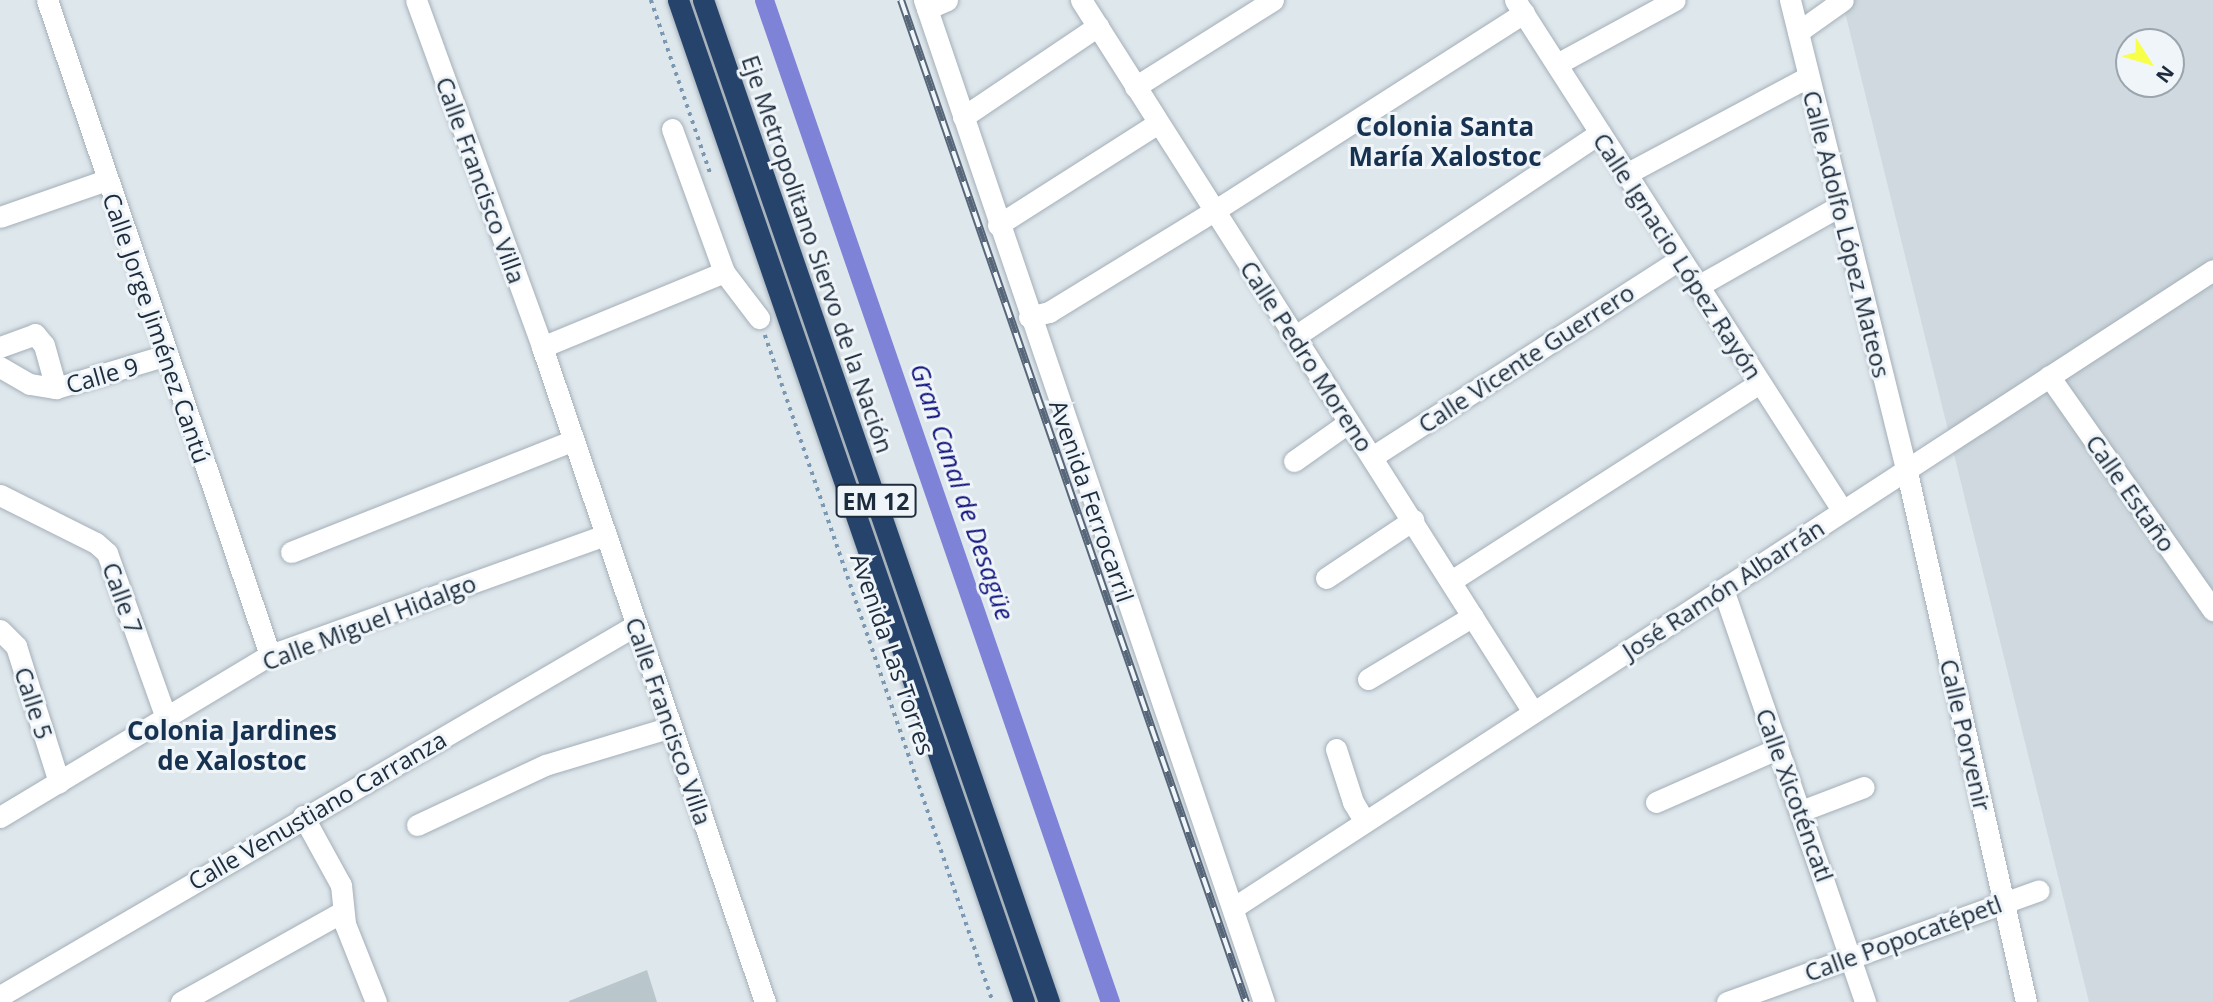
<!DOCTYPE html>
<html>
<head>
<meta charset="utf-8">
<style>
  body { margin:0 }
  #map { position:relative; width:2213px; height:1002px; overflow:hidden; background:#dee7ec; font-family:"Open Sans",sans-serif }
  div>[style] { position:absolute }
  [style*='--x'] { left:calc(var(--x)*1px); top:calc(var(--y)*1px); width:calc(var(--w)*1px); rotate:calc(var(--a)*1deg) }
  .built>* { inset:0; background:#cfd9df }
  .canal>* { height:19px; margin:-9.5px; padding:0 9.5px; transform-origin:9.5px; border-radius:9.5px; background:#7f83d8 }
  .building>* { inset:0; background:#b9c6cc }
  .path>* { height:3.5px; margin-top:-1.75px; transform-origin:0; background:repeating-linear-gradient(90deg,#7b98b3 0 3.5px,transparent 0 8.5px) }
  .roads { filter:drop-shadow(0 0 2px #a4afb8) drop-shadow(0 0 2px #a4afb8) }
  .minor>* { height:21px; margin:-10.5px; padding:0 10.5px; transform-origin:10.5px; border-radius:10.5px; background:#fff }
  .highway>* { height:21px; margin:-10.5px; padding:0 10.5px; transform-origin:10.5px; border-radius:10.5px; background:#26436c }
  .rail>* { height:8px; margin-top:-4px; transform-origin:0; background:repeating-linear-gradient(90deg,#eff5f8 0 16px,#576779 0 32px); box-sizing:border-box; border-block:2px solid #576779 }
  span { translate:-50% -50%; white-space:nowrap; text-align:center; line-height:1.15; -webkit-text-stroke:6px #eff5f8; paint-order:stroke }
  .shield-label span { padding:2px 5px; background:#eff5f8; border:2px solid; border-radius:5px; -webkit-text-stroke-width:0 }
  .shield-label { font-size:23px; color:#1d2c3d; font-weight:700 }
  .street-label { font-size:24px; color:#1d2c3d }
  .neighbourhood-label { font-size:26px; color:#173151; font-weight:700 }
  .water-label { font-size:26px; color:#12157f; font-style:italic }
  .north { position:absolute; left:2115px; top:28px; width:70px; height:70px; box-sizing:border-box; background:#eff5f8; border:2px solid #9ba5ad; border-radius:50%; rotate:127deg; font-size:19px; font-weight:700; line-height:28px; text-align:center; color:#1d2c3d }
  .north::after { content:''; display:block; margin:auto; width:24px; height:32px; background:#f7ff48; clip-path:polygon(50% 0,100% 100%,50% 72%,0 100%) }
</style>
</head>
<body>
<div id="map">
  <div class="built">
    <div style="clip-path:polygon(evenodd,1842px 0,2213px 0,2213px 1002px,2089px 1002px,1842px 0,2129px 42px,2171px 42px,2171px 84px,2129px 84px,2129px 42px)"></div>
  </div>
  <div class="canal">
    <div style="--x:764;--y:0;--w:1060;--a:70.95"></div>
  </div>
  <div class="building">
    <div style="clip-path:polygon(647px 970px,657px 1002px,569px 1002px,569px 1001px)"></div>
  </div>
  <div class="path">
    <div style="--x:651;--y:0;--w:185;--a:71.1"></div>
    <div style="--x:765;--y:335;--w:705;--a:71.13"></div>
  </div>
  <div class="roads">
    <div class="minor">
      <div style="--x:47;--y:0;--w:692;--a:71.2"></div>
      <div style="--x:416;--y:0;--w:369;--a:70"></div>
      <div style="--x:542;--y:347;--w:692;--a:71.2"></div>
      <div style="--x:924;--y:0;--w:1058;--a:71.26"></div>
      <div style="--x:1081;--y:0;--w:843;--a:57.59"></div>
      <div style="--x:1515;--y:0;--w:606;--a:57.33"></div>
      <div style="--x:1790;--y:0;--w:482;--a:76.1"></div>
      <div style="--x:1906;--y:468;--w:547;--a:77.33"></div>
      <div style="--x:927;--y:9;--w:22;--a:-24"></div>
      <div style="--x:1798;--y:32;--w:55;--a:-35.4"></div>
      <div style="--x:1557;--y:64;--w:134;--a:-28.5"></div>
      <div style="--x:1135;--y:87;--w:163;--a:-32.2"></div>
      <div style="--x:963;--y:117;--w:163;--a:-34"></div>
      <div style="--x:672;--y:129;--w:152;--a:70"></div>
      <div style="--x:724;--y:272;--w:58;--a:52.7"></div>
      <div style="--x:1626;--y:174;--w:206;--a:-28.1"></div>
      <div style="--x:0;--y:217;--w:112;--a:-19.2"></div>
      <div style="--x:998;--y:225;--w:190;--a:-32.5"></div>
      <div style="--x:1698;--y:286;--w:164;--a:-29.5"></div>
      <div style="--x:1029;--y:317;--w:21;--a:-14"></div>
      <div style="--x:1049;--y:312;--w:193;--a:-31.5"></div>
      <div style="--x:1214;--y:211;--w:368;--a:-32.6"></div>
      <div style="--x:1294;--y:337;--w:368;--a:-33.7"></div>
      <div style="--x:0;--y:347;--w:37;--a:-20"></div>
      <div style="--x:35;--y:334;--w:14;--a:51"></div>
      <div style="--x:44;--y:345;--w:45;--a:74.4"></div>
      <div style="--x:542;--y:347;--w:197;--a:-22.4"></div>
      <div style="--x:0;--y:367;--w:34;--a:30"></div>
      <div style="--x:30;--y:384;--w:26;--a:9"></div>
      <div style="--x:56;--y:388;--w:116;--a:-16.6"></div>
      <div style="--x:2049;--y:376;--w:286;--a:55"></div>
      <div style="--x:1372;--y:457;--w:366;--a:-32.7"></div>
      <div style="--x:1294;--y:461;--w:67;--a:-35.3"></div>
      <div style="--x:0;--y:495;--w:107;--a:26.6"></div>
      <div style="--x:96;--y:543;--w:15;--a:42"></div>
      <div style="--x:107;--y:553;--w:175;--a:70.3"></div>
      <div style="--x:291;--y:552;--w:302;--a:-21.6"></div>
      <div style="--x:1326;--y:578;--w:105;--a:-33.7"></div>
      <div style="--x:1451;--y:581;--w:366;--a:-32.7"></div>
      <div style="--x:1723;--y:589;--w:437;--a:71"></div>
      <div style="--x:0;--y:630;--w:23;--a:45"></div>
      <div style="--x:16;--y:646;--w:143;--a:72.5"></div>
      <div style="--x:1368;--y:679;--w:122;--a:-31"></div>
      <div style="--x:1336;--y:749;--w:56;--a:72.2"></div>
      <div style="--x:1353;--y:802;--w:23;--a:59"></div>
      <div style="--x:1656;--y:802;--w:132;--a:-23.7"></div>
      <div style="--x:1801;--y:811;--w:67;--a:-20.9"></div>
      <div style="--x:303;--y:816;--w:79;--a:61.2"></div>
      <div style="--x:341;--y:885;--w:39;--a:84"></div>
      <div style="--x:345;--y:924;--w:84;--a:68.3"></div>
      <div style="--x:0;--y:817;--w:315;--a:-31"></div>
      <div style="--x:270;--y:655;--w:354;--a:-19.7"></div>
      <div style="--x:417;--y:825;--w:141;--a:-25.1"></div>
      <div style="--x:545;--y:765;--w:132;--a:-16.8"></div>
      <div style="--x:1233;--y:908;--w:1169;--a:-33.06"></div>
      <div style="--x:0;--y:996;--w:736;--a:-30.26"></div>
      <div style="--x:181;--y:1002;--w:184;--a:-29.2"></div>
      <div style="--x:1727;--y:1002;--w:331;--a:-19.7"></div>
    </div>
    <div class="highway">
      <div style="--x:678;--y:0;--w:1060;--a:70.95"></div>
      <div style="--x:703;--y:0;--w:1060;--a:70.95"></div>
    </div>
  </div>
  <div class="rail">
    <div style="--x:901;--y:0;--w:1060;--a:71"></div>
  </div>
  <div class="shield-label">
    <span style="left:876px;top:501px">EM 12</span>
  </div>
  <div class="street-label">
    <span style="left:481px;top:180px;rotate:70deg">Calle Francisco Villa</span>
    <span style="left:1847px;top:234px;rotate:76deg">Calle Adolfo López Mateos</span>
    <span style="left:818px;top:254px;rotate:71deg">Eje Metropolitano Siervo de la Nación</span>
    <span style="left:1678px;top:256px;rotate:57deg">Calle Ignacio López Rayón</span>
    <span style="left:157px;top:328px;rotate:71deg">Calle Jorge Jiménez Cantú</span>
    <span style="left:1307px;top:356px;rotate:57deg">Calle Pedro Moreno</span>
    <span style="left:1526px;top:358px;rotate:-33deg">Calle Vicente Guerrero</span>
    <span style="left:102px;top:375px;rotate:-16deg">Calle 9</span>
    <span style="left:2131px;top:493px;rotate:55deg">Calle Estaño</span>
    <span style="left:1092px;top:501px;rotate:71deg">Avenida Ferrocarril</span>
    <span style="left:1723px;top:589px;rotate:-33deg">José Ramón Albarrán</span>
    <span style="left:123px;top:598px;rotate:70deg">Calle 7</span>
    <span style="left:369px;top:622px;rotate:-21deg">Calle Miguel Hidalgo</span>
    <span style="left:893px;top:654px;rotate:71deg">Avenida Las Torres</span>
    <span style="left:34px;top:703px;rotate:72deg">Calle 5</span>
    <span style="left:669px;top:721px;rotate:71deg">Calle Francisco Villa</span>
    <span style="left:1966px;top:735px;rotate:77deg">Calle Porvenir</span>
    <span style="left:1795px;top:795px;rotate:70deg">Calle Xicoténcatl</span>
    <span style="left:317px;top:810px;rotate:-30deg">Calle Venustiano Carranza</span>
    <span style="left:1903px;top:938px;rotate:-20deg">Calle Popocatépetl</span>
  </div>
  <div class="neighbourhood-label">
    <span style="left:1445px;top:142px">Colonia Santa<br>María Xalostoc</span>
    <span style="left:232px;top:746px">Colonia Jardines<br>de Xalostoc</span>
  </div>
  <div class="water-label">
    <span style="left:962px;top:492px;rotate:71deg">Gran Canal de Desagüe</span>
  </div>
  <div class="north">N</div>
</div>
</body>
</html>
